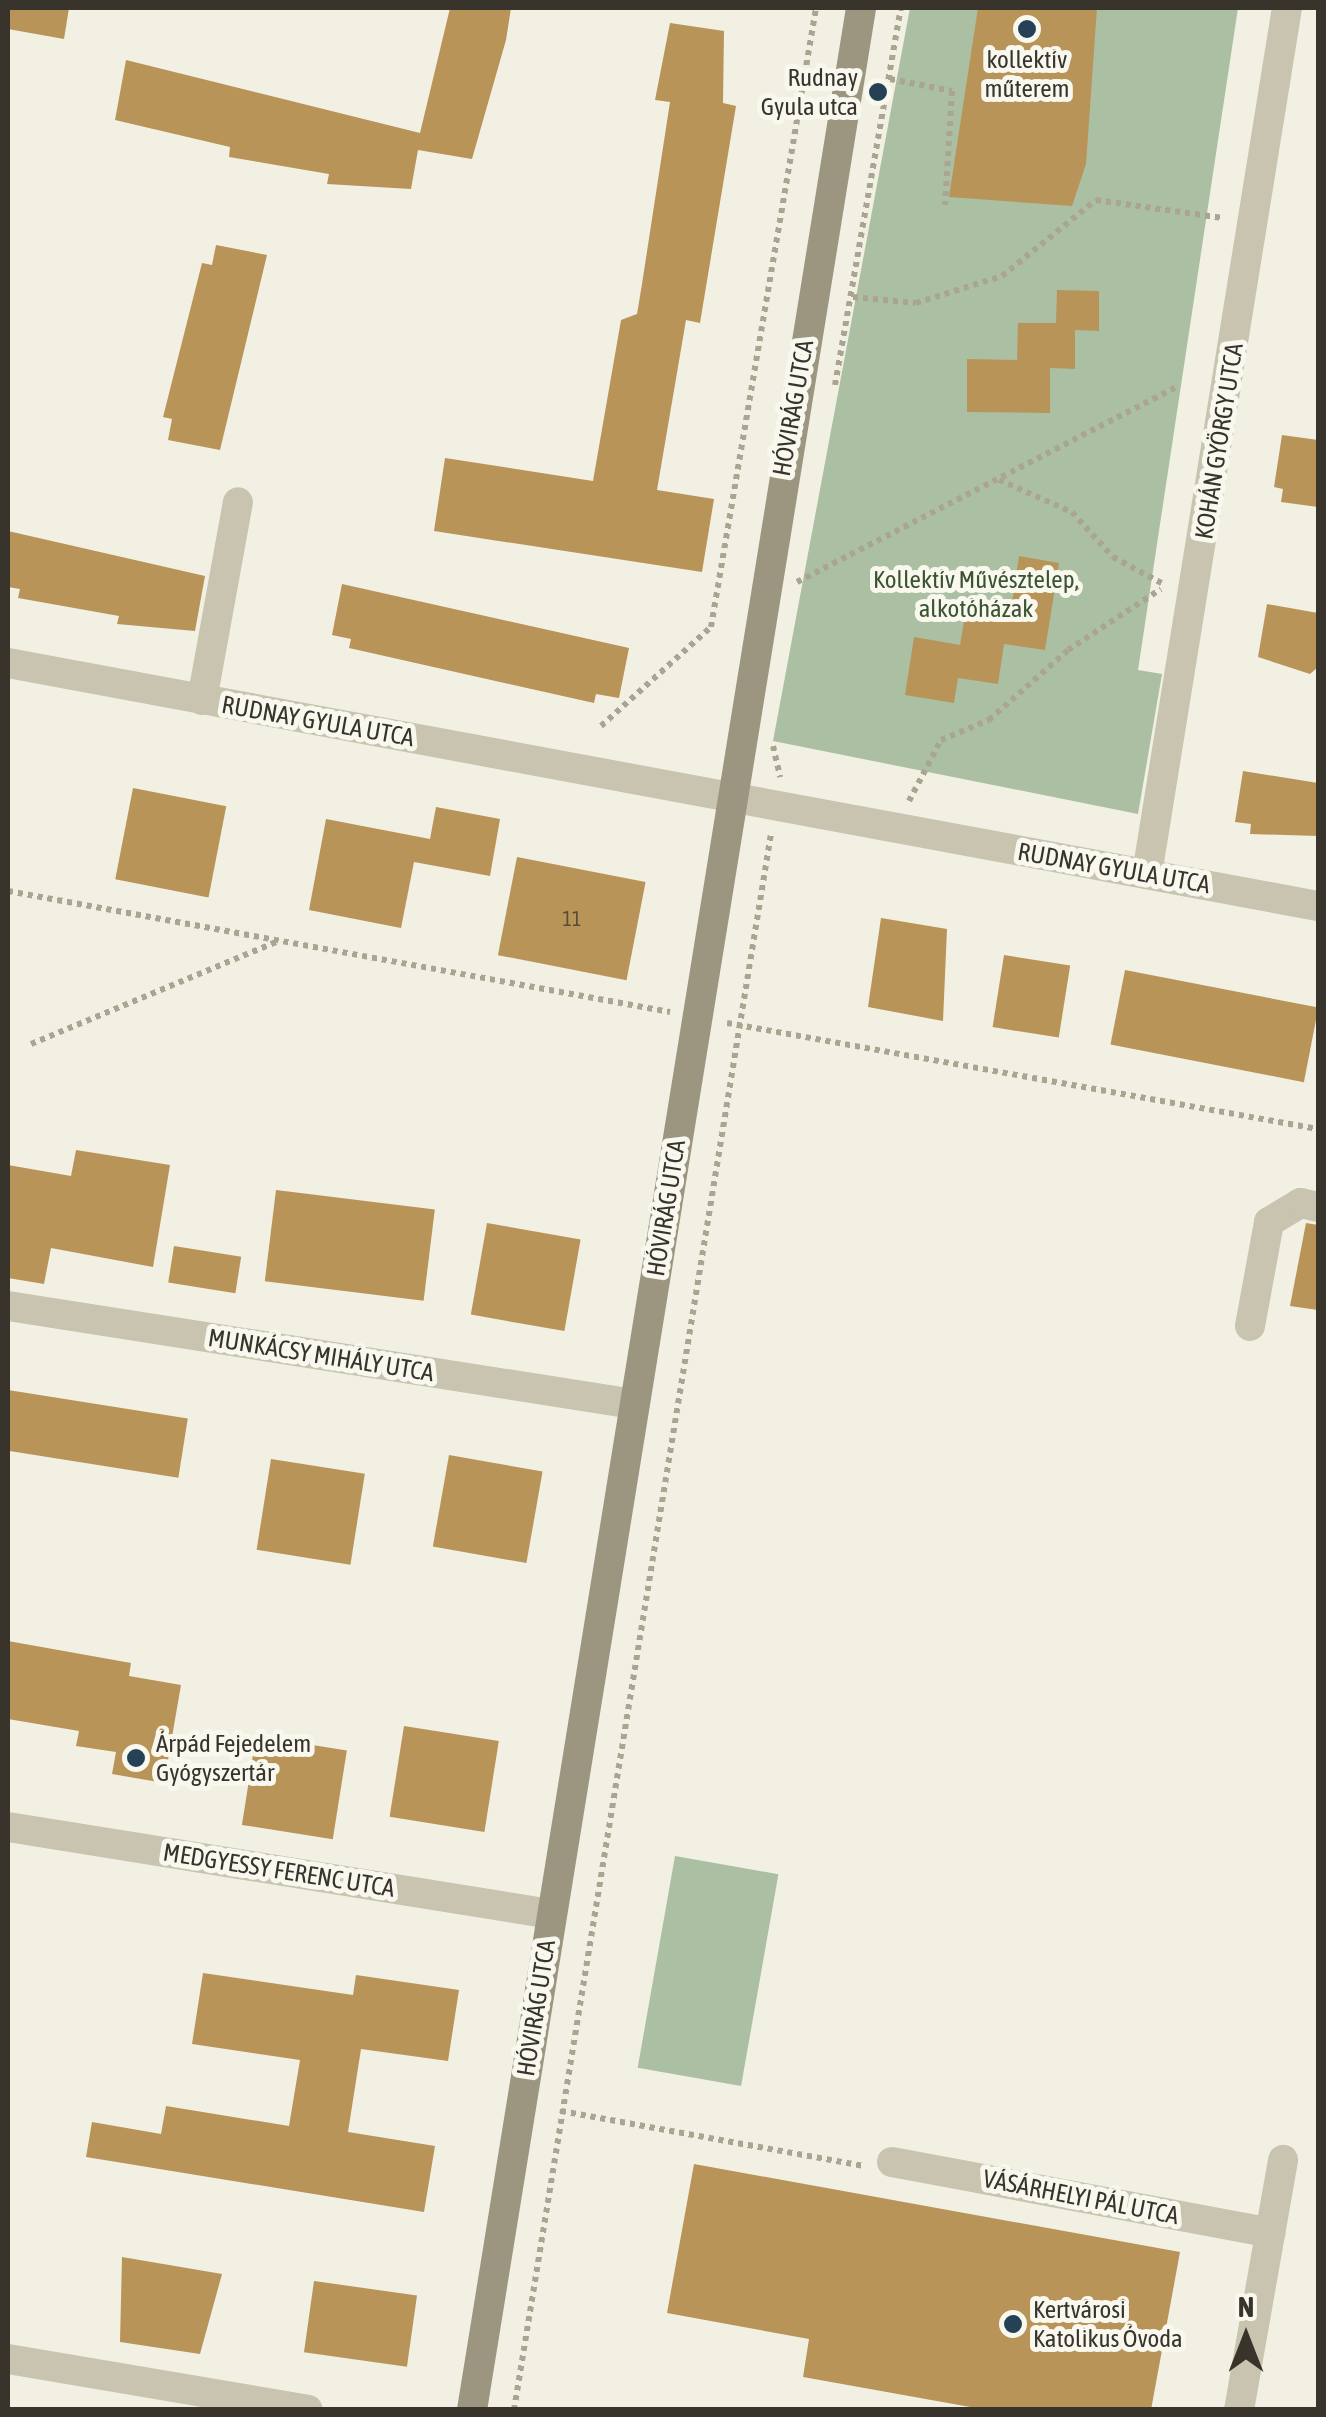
<!DOCTYPE html>
<html>
<head>
<meta charset="utf-8">
<style>
  body { margin:0 }
  #map { position:relative; width:1326px; height:2417px; overflow:hidden; background:#f1f0e2; font-family:"Asap Condensed",sans-serif }
  div>[style] { position:absolute }
  [style*='--x'] { left:calc(var(--x)*1px); top:calc(var(--y)*1px); width:calc(var(--w)*1px); rotate:calc(var(--a)*1deg) }
  .green>* { inset:0; background:#abbfa3; transform-origin:0 0 }
  .building>* { inset:0; background:#b89459; transform-origin:0 0 }
  .path>* { height:6px; margin-top:-3px; transform-origin:0; background:repeating-linear-gradient(90deg,#aaa590 0 5px,transparent 0 10px) }
  .street>* { height:30px; margin:-15px; padding:0 15px; transform-origin:15px; border-radius:15px; background:#c8c4af }
  .secondary>* { height:30px; margin:-15px; padding:0 15px; transform-origin:15px; border-radius:15px; background:#9c9580 }
  .dots>* { width:28px; height:28px; translate:-50% -50%; box-sizing:border-box; border:5px solid #f9f8ee; border-radius:50% }
  span { translate:-50% -50%; white-space:nowrap; text-align:center; line-height:1.15; -webkit-text-stroke:10px #f9f8ee; paint-order:stroke }
  .number-label { font-size:20px; color:#584c37 }
  .number-label span { -webkit-text-stroke-width:0 }
  .poi-label { font-size:25px; color:#38342c }
  .right { translate:-100% -50%; text-align:right }
  .left { translate:0 -50%; text-align:left }
  .street-label { font-size:25px; color:#38342c }
  .park-label { font-size:25px; color:#3b5333 }
  .frame { position:absolute; inset:0; border:10px solid #38342c; pointer-events:none }
  .north { position:absolute; left:1196px; top:2287px; width:100px; height:100px; -webkit-text-stroke:8px #f9f8ee; paint-order:stroke; rotate:0deg; font-size:28px; font-weight:700; line-height:40px; text-align:center; color:#38342c }
  .north::after { content:''; display:block; margin:auto; width:35px; height:45px; background:#38342c; clip-path:polygon(50% 0,100% 100%,50% 72%,0 100%) }
</style>
</head>
<body>
<div id="map">
  <div class="green">
    <div style="clip-path:polygon(910px 8px,1238px 8px,1138px 670px,1162px 674px,1138px 814px,773px 741px)"></div>
    <div style="left:675px;top:1856px;width:105px;height:215px;rotate:10deg"></div>
  </div>
  <div class="building">
    <div style="clip-path:polygon(8px 8px,69px 8px,64px 39px,8px 29px)"></div>
    <div style="clip-path:polygon(450px 8px,511px 8px,506px 40px,472px 159px,418px 150px,411px 189px,327px 184px,329px 174px,229px 157px,230px 147px,115px 120px,126px 60px,420px 133px)"></div>
    <div style="clip-path:polygon(978px 8px,1097px 8px,1086px 164px,1072px 206px,949px 197px)"></div>
    <div style="clip-path:polygon(670px 23px,724px 31px,723px 103px,736px 106px,700px 323px,686px 320px,657px 490px,714px 499px,702px 572px,434px 531px,445px 458px,593px 481px,621px 320px,637px 314px,642px 284px,670px 102px,655px 100px)"></div>
    <div style="clip-path:polygon(216px 245px,267px 255px,220px 450px,168px 440px,172px 419px,163px 417px,202px 263px,212px 265px)"></div>
    <div style="clip-path:polygon(1057px 290px,1099px 291px,1099px 331px,1075px 330px,1075px 369px,1050px 368px,1050px 413px,967px 412px,967px 359px,1017px 360px,1018px 323px,1056px 323px)"></div>
    <div style="clip-path:polygon(1282px 435px,1318px 440px,1318px 507px,1281px 502px,1283px 489px,1274px 487px)"></div>
    <div style="clip-path:polygon(8px 531px,205px 576px,195px 631px,117px 624px,119px 616px,18px 598px,20px 589px,8px 587px)"></div>
    <div style="clip-path:polygon(1019px 556px,1059px 563px,1045px 650px,1004px 644px,998px 684px,958px 678px,954px 703px,905px 695px,914px 637px,960px 645px,968px 597px,1012px 603px)"></div>
    <div style="clip-path:polygon(342px 584px,629px 648px,619px 698px,596px 694px,594px 703px,349px 648px,351px 639px,332px 635px)"></div>
    <div style="clip-path:polygon(1267px 604px,1318px 613px,1318px 667px,1310px 674px,1258px 657px)"></div>
    <div style="clip-path:polygon(1243px 771px,1318px 783px,1318px 836px,1250px 834px,1251px 824px,1235px 822px)"></div>
    <div style="left:133px;top:788px;width:95px;height:93px;rotate:11deg"></div>
    <div style="clip-path:polygon(436px 807px,500px 819px,490px 876px,414px 862px,401px 928px,309px 910px,326px 819px,430px 839px)"></div>
    <div style="left:517px;top:857px;width:131px;height:100px;rotate:11deg"></div>
    <div style="clip-path:polygon(881px 918px,947px 929px,943px 1021px,868px 1007px)"></div>
    <div style="left:1004px;top:955px;width:67px;height:73px;rotate:9deg"></div>
    <div style="left:1125px;top:970px;width:197px;height:76px;rotate:11deg"></div>
    <div style="clip-path:polygon(76px 1150px,170px 1165px,153px 1267px,51px 1248px,44px 1284px,8px 1278px,8px 1165px,71px 1176px)"></div>
    <div style="left:276px;top:1190px;width:160px;height:92px;rotate:7deg"></div>
    <div style="left:487px;top:1223px;width:95px;height:93px;rotate:10deg"></div>
    <div style="clip-path:polygon(1306px 1223px,1318px 1225px,1318px 1310px,1290px 1306px)"></div>
    <div style="left:174px;top:1246px;width:68px;height:37px;rotate:9deg"></div>
    <div style="left:8px;top:1390px;width:182px;height:60px;rotate:9deg"></div>
    <div style="left:449px;top:1455px;width:95px;height:93px;rotate:10deg"></div>
    <div style="left:271px;top:1459px;width:95px;height:92px;rotate:9deg"></div>
    <div style="clip-path:polygon(8px 1641px,131px 1663px,129px 1676px,181px 1685px,164px 1783px,112px 1774px,116px 1752px,76px 1746px,79px 1731px,8px 1719px)"></div>
    <div style="left:404px;top:1726px;width:96px;height:92px;rotate:9deg"></div>
    <div style="left:256px;top:1736px;width:92px;height:90px;rotate:9deg"></div>
    <div style="clip-path:polygon(203px 1973px,353px 1995px,356px 1975px,459px 1990px,448px 2061px,361px 2049px,348px 2132px,435px 2146px,424px 2212px,86px 2157px,92px 2122px,161px 2134px,166px 2106px,289px 2126px,300px 2060px,192px 2044px)"></div>
    <div style="clip-path:polygon(694px 2164px,1180px 2252px,1151px 2410px,987px 2410px,803px 2377px,809px 2339px,667px 2313px)"></div>
    <div style="clip-path:polygon(122px 2257px,222px 2274px,200px 2354px,120px 2342px)"></div>
    <div style="left:314px;top:2281px;width:104px;height:72px;rotate:8deg"></div>
  </div>
  <div class="path">
    <div style="--x:890;--y:79;--w:63;--a:11"></div>
    <div style="--x:952;--y:91;--w:114;--a:93.5"></div>
    <div style="--x:853;--y:297;--w:63;--a:5.4"></div>
    <div style="--x:916;--y:303;--w:90;--a:-17.4"></div>
    <div style="--x:1002;--y:276;--w:121;--a:-39"></div>
    <div style="--x:1096;--y:200;--w:128;--a:8.1"></div>
    <div style="--x:835;--y:385;--w:383;--a:-80.1"></div>
    <div style="--x:999;--y:480;--w:80;--a:23.7"></div>
    <div style="--x:1072;--y:512;--w:61;--a:47.7"></div>
    <div style="--x:1113;--y:557;--w:59;--a:28.3"></div>
    <div style="--x:797;--y:582;--w:426;--a:-27.2"></div>
    <div style="--x:601;--y:726;--w:148;--a:-42"></div>
    <div style="--x:711;--y:627;--w:628;--a:-80.37"></div>
    <div style="--x:773;--y:746;--w:32;--a:77"></div>
    <div style="--x:909;--y:801;--w:69;--a:-62.3"></div>
    <div style="--x:941;--y:740;--w:52;--a:-22.6"></div>
    <div style="--x:989;--y:720;--w:106;--a:-41.5"></div>
    <div style="--x:1068;--y:650;--w:111;--a:-33.3"></div>
    <div style="--x:8;--y:891;--w:673;--a:10.36"></div>
    <div style="--x:727;--y:1023;--w:600;--a:10.17"></div>
    <div style="--x:31;--y:1044;--w:269;--a:-22.6"></div>
    <div style="--x:561;--y:2111;--w:308;--a:10.3"></div>
    <div style="--x:514;--y:2410;--w:1598;--a:-80.74"></div>
  </div>
  <div class="street">
    <div style="--x:8;--y:663;--w:1332;--a:10.51"></div>
    <div style="--x:202;--y:700;--w:201;--a:-79.7"></div>
    <div style="--x:1147;--y:874;--w:877;--a:-80.82"></div>
    <div style="--x:8;--y:1306;--w:634;--a:8.9"></div>
    <div style="--x:1250;--y:1326;--w:106;--a:-79.6"></div>
    <div style="--x:1269;--y:1222;--w:37;--a:-31"></div>
    <div style="--x:1301;--y:1203;--w:17;--a:13"></div>
    <div style="--x:8;--y:1827;--w:550;--a:9.1"></div>
    <div style="--x:892;--y:2162;--w:385;--a:10.6"></div>
    <div style="--x:8;--y:2359;--w:304;--a:9.6"></div>
    <div style="--x:1239;--y:2410;--w:254;--a:-80"></div>
  </div>
  <div class="secondary">
    <div style="--x:472;--y:2410;--w:2433;--a:-80.8"></div>
  </div>
  <div class="dots">
    <div style="left:1027px;top:29px;background:#264055"></div>
    <div style="left:878px;top:92px;background:#264055"></div>
    <div style="left:136px;top:1758px;background:#264055"></div>
    <div style="left:1013px;top:2324px;background:#264055"></div>
  </div>
  <div class="number-label">
    <span style="left:572px;top:918px">11</span>
  </div>
  <div class="poi-label">
    <span style="left:1027px;top:74px">kollektív<br>műterem</span>
    <span class="right" style="left:858px;top:92px">Rudnay<br>Gyula utca</span>
    <span class="left" style="left:156px;top:1758px">Árpád Fejedelem<br>Gyógyszertár</span>
    <span class="left" style="left:1033px;top:2324px">Kertvárosi<br>Katolikus Óvoda</span>
  </div>
  <div class="street-label">
    <span style="left:793px;top:408px;rotate:-80deg">HÓVIRÁG UTCA</span>
    <span style="left:1219px;top:441px;rotate:-81deg">KOHÁN GYÖRGY UTCA</span>
    <span style="left:318px;top:721px;rotate:10deg">RUDNAY GYULA UTCA</span>
    <span style="left:1114px;top:868px;rotate:10deg">RUDNAY GYULA UTCA</span>
    <span style="left:666px;top:1208px;rotate:-81deg">HÓVIRÁG UTCA</span>
    <span style="left:321px;top:1355px;rotate:9deg">MUNKÁCSY MIHÁLY UTCA</span>
    <span style="left:279px;top:1870px;rotate:9deg">MEDGYESSY FERENC UTCA</span>
    <span style="left:536px;top:2008px;rotate:-81deg">HÓVIRÁG UTCA</span>
    <span style="left:1081px;top:2197px;rotate:11deg">VÁSÁRHELYI PÁL UTCA</span>
  </div>
  <div class="park-label">
    <span style="left:976px;top:594px">Kollektív Művésztelep,<br>alkotóházak</span>
  </div>
  <div class="frame"></div>
  <div class="north">N</div>
</div>
</body>
</html>
